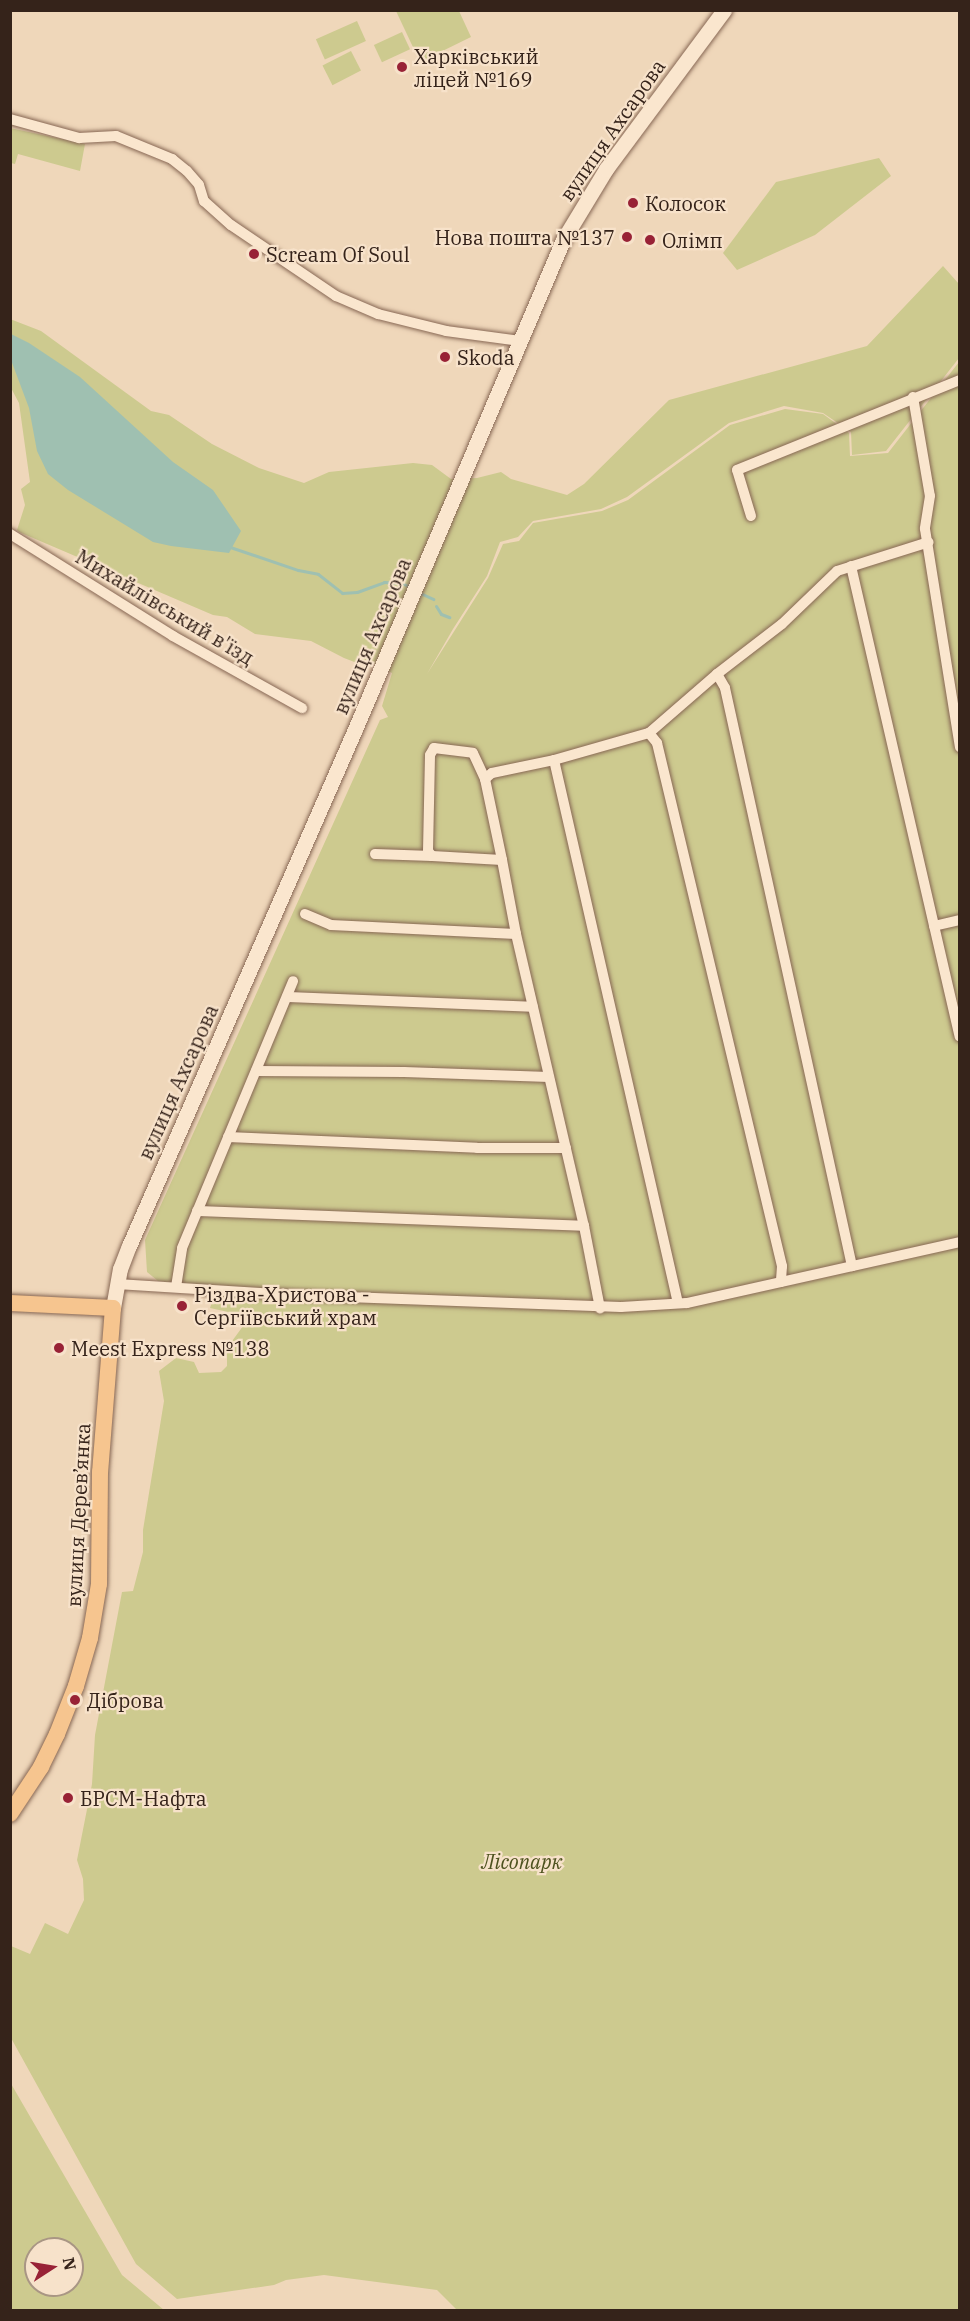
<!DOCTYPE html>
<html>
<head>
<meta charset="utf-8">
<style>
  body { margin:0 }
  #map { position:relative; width:970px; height:2321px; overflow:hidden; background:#efd7ba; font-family:"IBM Plex Serif",serif }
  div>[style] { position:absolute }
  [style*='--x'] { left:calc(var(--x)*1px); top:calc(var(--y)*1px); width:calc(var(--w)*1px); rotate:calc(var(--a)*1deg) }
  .green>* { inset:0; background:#cdca8f; transform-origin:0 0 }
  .water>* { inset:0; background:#9fc0b1 }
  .stream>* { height:3px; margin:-1.5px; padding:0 1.5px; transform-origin:1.5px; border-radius:1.5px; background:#9fc0b1 }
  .roads { filter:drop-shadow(0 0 2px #876754) drop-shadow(0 0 2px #876754) }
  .minor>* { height:10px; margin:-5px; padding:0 5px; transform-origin:5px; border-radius:5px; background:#fae6ce }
  .secondary>* { height:15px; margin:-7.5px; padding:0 7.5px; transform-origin:7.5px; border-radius:7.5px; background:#fae6ce }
  .primary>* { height:16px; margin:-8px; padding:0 8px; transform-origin:8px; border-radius:8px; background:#f6c58f }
  .dots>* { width:16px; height:16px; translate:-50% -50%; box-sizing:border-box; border:3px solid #f7e2ca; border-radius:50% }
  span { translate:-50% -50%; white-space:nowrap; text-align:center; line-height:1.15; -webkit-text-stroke:4.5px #f7e2ca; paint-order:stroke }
  .poi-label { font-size:20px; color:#35231a }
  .left { translate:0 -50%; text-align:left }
  .right { translate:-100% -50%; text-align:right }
  .street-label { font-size:20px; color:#35231a }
  .park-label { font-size:20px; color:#4e521f; font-style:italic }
  .frame { position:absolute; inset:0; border:12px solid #35231a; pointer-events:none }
  .north { position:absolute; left:24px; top:2237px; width:60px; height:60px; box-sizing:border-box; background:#f7e2ca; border:2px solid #a99684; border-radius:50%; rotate:78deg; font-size:16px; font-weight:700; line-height:24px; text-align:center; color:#35231a }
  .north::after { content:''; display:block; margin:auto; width:21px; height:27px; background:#982236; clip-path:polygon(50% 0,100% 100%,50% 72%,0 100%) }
</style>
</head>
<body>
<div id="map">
  <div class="green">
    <div style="clip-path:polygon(396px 11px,459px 11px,471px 37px,420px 62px)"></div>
    <div style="left:357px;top:21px;width:22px;height:45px;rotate:66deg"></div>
    <div style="left:402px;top:32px;width:19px;height:31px;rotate:65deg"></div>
    <div style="left:351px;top:51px;width:22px;height:32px;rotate:63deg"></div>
    <div style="clip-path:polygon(10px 128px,85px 144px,80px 171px,18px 154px,15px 164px,11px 163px)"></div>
    <div style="clip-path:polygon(879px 158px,891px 176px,815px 235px,737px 270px,723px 253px,776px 182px)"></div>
    <div style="clip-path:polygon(943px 266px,959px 284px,959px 358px,886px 451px,852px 455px,851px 432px,823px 413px,784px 406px,729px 423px,627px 497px,601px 509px,533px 521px,518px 537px,500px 542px,487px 576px,453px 629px,427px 674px,488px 578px,503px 544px,519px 541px,533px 523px,602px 511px,628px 500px,730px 425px,785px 409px,823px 414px,849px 433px,850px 456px,888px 453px,959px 362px,959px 2310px,457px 2310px,437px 2290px,324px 2275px,286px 2280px,274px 2285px,177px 2299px,136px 2264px,11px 2038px,11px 1946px,30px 1954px,45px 1923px,68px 1934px,84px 1900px,83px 1879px,77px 1860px,92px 1784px,95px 1735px,122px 1592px,133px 1591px,143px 1552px,143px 1530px,164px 1401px,159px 1371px,176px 1358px,194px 1362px,199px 1373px,221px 1372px,227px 1366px,227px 1348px,246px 1322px,233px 1313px,210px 1308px,212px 1302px,221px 1296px,219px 1288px,158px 1281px,147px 1272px,145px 1240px,380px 720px,388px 717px,382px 706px,392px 673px,367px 660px,357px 663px,344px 658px,311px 641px,255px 634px,227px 617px,213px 615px,19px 532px,17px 530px,25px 505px,21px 489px,30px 482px,19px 403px,11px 388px,10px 319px,41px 331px,151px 411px,169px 415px,212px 444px,259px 468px,304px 483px,329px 472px,413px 463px,432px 465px,451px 479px,477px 478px,501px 472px,511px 479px,567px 495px,584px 484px,669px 400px,867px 346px)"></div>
    <div style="clip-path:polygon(evenodd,10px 2082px,122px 2275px,164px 2310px,11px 2310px,10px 2082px,36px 2249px,72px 2249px,72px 2285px,36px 2285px,36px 2249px)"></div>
  </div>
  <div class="water">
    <div style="clip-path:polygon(11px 334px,29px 343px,80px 377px,173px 462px,213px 490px,241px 531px,229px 553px,171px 546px,153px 542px,68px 490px,48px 474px,37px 451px,29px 408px,11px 360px)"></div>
  </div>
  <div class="stream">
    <div style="--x:230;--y:547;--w:72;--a:18.7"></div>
    <div style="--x:298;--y:570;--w:20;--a:11"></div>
    <div style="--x:318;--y:574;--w:31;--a:38"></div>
    <div style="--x:342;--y:593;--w:15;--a:-4"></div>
    <div style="--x:357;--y:592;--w:29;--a:-20"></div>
    <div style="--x:384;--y:582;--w:18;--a:3"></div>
    <div style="--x:402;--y:583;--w:9;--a:27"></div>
    <div style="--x:418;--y:592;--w:17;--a:25"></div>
    <div style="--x:436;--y:606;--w:9;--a:58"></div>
    <div style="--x:441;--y:614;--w:9;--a:21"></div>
  </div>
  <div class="roads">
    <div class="minor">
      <div style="--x:10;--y:119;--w:72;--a:15.4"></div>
      <div style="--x:79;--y:138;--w:37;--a:-3"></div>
      <div style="--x:116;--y:136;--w:61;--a:22.3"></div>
      <div style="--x:172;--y:159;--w:19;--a:39"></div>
      <div style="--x:187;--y:171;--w:18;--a:49"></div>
      <div style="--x:199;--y:185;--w:17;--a:73"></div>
      <div style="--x:204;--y:201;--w:36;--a:42"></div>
      <div style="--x:231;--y:225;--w:127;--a:34.1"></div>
      <div style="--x:336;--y:296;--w:46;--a:23.2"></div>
      <div style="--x:378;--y:314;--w:70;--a:14"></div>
      <div style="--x:446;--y:331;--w:75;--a:7.7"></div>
      <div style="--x:913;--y:397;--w:100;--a:80.3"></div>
      <div style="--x:930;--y:496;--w:33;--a:99"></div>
      <div style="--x:925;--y:529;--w:221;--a:80.9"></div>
      <div style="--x:751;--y:516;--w:48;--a:-106.9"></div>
      <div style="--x:737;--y:470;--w:240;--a:-22"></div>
      <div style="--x:10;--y:534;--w:192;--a:32"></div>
      <div style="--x:173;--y:636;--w:148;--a:29.2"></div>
      <div style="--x:851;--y:566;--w:483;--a:77"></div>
      <div style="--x:717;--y:674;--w:16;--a:60"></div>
      <div style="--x:725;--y:688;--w:592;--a:77.61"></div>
      <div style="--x:649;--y:733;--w:13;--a:51"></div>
      <div style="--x:657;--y:743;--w:538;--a:76.56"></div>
      <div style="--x:782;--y:1266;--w:16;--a:94"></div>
      <div style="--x:554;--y:760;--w:557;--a:77.14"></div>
      <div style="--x:485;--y:779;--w:9;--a:-41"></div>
      <div style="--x:492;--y:773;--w:63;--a:-11.8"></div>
      <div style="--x:554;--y:760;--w:99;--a:-15.9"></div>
      <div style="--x:649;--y:733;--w:90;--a:-40.9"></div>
      <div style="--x:717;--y:674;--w:82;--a:-37.6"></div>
      <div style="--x:782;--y:624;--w:76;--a:-43.9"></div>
      <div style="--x:837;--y:571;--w:96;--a:-17.5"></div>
      <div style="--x:375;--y:854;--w:57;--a:2"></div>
      <div style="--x:502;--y:860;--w:70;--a:-176.7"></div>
      <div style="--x:432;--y:856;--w:6;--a:-129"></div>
      <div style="--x:428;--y:851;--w:96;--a:-88.8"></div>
      <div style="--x:430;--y:755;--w:8;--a:-60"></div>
      <div style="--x:434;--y:748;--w:39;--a:7"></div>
      <div style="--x:473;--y:753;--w:29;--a:65"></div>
      <div style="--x:485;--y:779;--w:83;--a:78.1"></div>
      <div style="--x:502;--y:860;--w:75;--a:79.3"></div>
      <div style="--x:516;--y:934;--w:300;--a:76.9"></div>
      <div style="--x:584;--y:1226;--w:84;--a:79"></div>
      <div style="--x:305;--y:914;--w:28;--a:23"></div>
      <div style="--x:331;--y:925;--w:185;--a:2.8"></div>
      <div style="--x:934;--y:926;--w:27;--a:-13"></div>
      <div style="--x:287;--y:997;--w:246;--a:2.3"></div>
      <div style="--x:256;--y:1071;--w:148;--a:0.4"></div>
      <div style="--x:404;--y:1072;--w:145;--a:2"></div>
      <div style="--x:228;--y:1137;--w:249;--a:2.5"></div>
      <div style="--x:477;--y:1148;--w:89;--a:0"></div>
      <div style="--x:197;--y:1211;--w:387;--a:2.2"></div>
      <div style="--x:117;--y:1284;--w:175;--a:3.6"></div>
      <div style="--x:292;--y:1295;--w:329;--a:2.1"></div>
      <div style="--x:621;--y:1307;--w:66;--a:-3.5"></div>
      <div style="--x:687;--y:1303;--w:280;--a:-12.6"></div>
      <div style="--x:176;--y:1287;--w:39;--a:-81"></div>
      <div style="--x:182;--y:1248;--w:289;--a:-67.4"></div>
    </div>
    <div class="secondary">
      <div style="--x:113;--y:1308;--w:40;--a:-80"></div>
      <div style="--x:120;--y:1269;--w:25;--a:-69"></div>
      <div style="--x:129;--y:1246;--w:566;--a:-66.38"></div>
      <div style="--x:356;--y:727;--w:529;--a:-66.97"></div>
      <div style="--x:563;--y:240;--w:83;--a:-58.8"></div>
      <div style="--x:606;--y:169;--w:198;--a:-53.4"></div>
    </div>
    <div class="primary">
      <div style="--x:10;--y:1303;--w:103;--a:2.8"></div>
      <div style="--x:113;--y:1308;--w:165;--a:94.5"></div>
      <div style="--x:100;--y:1472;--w:112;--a:90.5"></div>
      <div style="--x:99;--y:1584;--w:55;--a:99.5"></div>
      <div style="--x:90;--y:1638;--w:50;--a:106.3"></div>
      <div style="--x:76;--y:1686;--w:52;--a:111.6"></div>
      <div style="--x:57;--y:1734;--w:37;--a:116"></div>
      <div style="--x:41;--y:1767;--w:56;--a:123.4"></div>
    </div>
  </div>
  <div class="dots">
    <div style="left:402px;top:67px;background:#982236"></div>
    <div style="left:633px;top:203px;background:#982236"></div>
    <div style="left:627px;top:237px;background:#982236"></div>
    <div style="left:650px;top:240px;background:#982236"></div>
    <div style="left:254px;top:254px;background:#982236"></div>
    <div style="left:445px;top:357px;background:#982236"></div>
    <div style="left:182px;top:1306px;background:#982236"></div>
    <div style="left:59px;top:1348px;background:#982236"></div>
    <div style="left:75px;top:1700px;background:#982236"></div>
    <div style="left:68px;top:1798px;background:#982236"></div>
  </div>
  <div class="poi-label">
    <span class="left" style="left:414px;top:68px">Харківський<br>ліцей №169</span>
    <span class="left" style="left:645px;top:203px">Колосок</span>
    <span class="right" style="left:615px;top:237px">Нова пошта №137</span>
    <span class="left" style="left:662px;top:240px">Олімп</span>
    <span class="left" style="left:266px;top:254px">Scream Of Soul</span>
    <span class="left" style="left:457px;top:357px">Skoda</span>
    <span class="left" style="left:194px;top:1306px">Різдва-Христова -<br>Сергіївський храм</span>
    <span class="left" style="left:71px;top:1348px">Meest Express №138</span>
    <span class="left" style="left:87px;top:1700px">Діброва</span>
    <span class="left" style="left:80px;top:1798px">БРСМ-Нафта</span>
  </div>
  <div class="street-label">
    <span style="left:612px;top:130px;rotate:-55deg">вулиця Ахсарова</span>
    <span style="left:165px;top:607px;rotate:31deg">Михайлівський в'їзд</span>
    <span style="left:372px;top:636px;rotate:-67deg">вулиця Ахсарова</span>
    <span style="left:178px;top:1082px;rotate:-66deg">вулиця Ахсарова</span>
    <span style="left:78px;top:1515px;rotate:-87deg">вулиця Дерев’янка</span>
  </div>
  <div class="park-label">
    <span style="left:522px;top:1861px">Лісопарк</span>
  </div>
  <div class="frame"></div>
  <div class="north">N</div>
</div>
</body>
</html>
